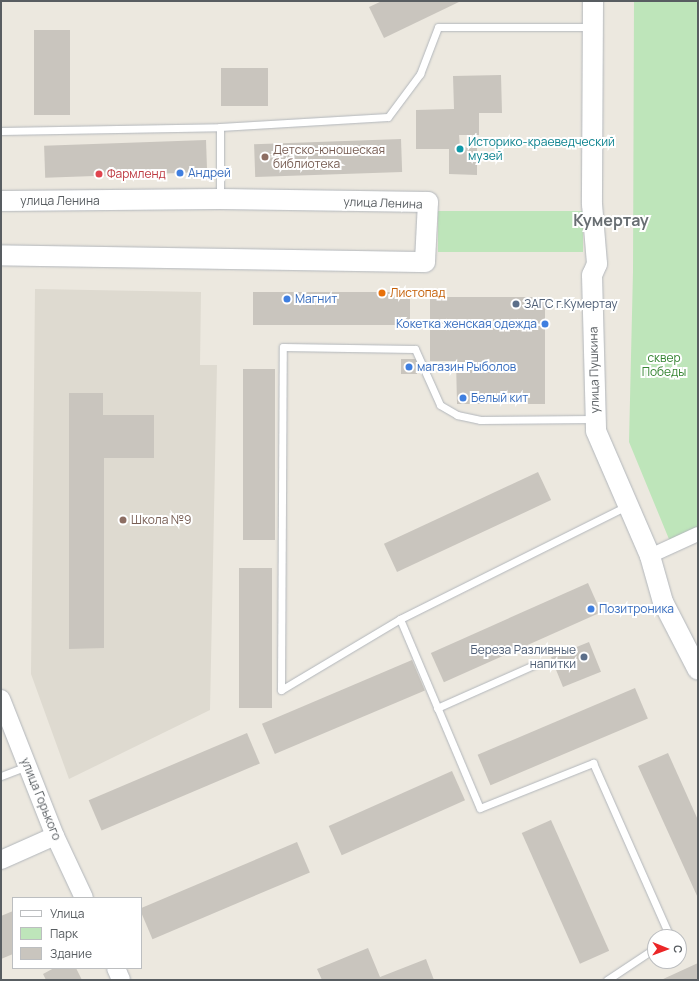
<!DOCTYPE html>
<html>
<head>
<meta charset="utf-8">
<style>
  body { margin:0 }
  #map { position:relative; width:699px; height:981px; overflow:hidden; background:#ece8df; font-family:Manrope,sans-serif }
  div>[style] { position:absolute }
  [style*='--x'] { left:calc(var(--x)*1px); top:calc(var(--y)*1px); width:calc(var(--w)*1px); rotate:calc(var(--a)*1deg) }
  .education>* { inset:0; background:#dedad0 }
  .green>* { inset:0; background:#bee5ba; transform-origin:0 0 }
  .building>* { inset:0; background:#c9c5be; transform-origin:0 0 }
  .roads { filter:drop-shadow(0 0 1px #b2b6bb) drop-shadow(0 0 1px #b2b6bb) }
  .service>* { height:7px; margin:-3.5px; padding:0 3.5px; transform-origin:3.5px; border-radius:3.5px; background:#fff }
  .minor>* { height:14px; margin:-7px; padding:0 7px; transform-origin:7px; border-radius:7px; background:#fff }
  .tertiary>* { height:18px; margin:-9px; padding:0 9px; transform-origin:9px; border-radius:9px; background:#fff }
  .secondary>* { height:20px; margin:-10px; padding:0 10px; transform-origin:10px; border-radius:10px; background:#fff }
  .dots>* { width:11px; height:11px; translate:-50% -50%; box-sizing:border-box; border:2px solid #fff; border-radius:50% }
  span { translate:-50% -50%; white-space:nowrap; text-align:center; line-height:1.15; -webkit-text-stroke:4px #fff; paint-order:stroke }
  .culture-label { font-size:12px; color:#0d838f }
  .left { translate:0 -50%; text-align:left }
  .education-label { font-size:12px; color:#785e54 }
  .shop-label { font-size:12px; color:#366cbe }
  .right { translate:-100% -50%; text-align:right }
  .health-label { font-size:12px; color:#be3a42 }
  .street-label { font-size:12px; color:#585d61 }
  .food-label { font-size:12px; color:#c56008 }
  .service-label { font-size:12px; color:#4e5e75 }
  .park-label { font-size:12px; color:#368533 }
  .district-label { font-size:16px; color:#696f73; font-weight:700 }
  .frame { position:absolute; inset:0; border:2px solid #585d61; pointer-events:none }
  .legend { position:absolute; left:12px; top:897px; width:130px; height:72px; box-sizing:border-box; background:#fff; border:1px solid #bcbec0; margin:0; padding:5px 7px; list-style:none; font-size:12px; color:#585d61 }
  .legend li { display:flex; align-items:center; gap:8px; height:20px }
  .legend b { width:20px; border:1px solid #bcbec0 }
  .north { position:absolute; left:647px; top:929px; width:40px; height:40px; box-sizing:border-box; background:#fff; border:1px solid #bcbec0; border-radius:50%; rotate:91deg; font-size:11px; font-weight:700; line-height:16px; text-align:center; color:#585d61 }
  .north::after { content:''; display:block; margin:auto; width:14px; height:18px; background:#eb2627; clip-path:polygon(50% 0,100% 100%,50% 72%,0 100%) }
</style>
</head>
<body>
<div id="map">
  <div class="education">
    <div style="clip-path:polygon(35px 289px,201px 292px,200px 365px,217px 365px,210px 710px,69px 779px,31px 674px)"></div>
  </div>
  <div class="green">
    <div style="clip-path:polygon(634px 1px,698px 1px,698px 532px,671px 544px,629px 442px,633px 271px)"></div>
    <div style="left:438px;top:211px;width:145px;height:41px"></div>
  </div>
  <div class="building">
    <div style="clip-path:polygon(382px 1px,461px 1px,384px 38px,369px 7px)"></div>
    <div style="left:34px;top:30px;width:36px;height:85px"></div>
    <div style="left:221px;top:68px;width:47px;height:38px"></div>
    <div style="clip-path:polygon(501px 75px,502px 113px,479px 113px,479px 135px,459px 135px,460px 147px,477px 148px,477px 175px,449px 174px,449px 149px,416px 149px,416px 110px,454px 109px,453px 76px)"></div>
    <div style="left:401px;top:139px;width:33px;height:147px;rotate:88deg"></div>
    <div style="left:206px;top:140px;width:32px;height:162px;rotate:88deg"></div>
    <div style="left:410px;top:292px;width:33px;height:157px;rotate:90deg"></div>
    <div style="clip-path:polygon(430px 297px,545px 297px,545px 404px,457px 404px,456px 361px,430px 361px)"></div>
    <div style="left:401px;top:359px;width:16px;height:15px"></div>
    <div style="left:243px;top:369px;width:32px;height:171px"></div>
    <div style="clip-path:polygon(69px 393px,103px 393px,103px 415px,154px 415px,154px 458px,104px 458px,104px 648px,69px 649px)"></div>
    <div style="left:538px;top:472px;width:31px;height:170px;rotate:65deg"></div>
    <div style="left:239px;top:568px;width:33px;height:140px"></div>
    <div style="left:588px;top:583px;width:32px;height:172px;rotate:66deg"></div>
    <div style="left:589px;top:642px;width:32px;height:41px;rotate:68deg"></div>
    <div style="left:412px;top:660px;width:33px;height:163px;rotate:67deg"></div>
    <div style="left:635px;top:688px;width:33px;height:171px;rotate:67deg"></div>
    <div style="left:247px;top:733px;width:33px;height:172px;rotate:67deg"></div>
    <div style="clip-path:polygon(668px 753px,698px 820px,698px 898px,638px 766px)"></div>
    <div style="left:452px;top:771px;width:32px;height:135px;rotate:66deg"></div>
    <div style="left:551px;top:820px;width:143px;height:32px;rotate:66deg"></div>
    <div style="left:297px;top:842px;width:33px;height:171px;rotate:67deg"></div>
    <div style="clip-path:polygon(13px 911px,13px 954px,1px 959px,1px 916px)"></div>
    <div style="clip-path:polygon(368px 948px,380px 977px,426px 959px,434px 980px,322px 980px,317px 969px)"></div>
    <div style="clip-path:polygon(698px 963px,698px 980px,661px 980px)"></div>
    <div style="clip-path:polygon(54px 968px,76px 968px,82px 980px,46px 980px,43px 974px)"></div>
  </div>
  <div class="roads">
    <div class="service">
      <div style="--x:220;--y:127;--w:70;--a:90"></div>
      <div style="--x:1;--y:131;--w:219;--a:-1"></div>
      <div style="--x:220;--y:127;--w:168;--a:-3.4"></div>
      <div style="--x:388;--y:117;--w:54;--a:-53.3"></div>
      <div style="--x:420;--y:74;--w:50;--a:-69"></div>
      <div style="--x:438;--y:27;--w:153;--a:0"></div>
      <div style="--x:400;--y:619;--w:205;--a:67.1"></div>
      <div style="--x:480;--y:808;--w:122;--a:-21.7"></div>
      <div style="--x:593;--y:763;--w:190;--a:66.1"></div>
      <div style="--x:281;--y:690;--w:343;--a:-89.7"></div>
      <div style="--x:283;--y:347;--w:132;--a:0.9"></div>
      <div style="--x:415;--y:349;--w:61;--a:65.9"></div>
      <div style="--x:440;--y:405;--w:20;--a:30"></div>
      <div style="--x:457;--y:415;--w:24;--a:12"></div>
      <div style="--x:480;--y:420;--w:115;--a:-0.5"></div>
      <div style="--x:281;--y:690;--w:139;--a:-30.8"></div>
      <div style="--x:400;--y:619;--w:254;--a:-26.5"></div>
      <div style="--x:437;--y:708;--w:108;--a:-24"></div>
      <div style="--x:1;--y:776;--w:28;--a:-21"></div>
      <div style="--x:607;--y:980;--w:58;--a:-33.7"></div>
    </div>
    <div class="minor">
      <div style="--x:650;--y:556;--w:53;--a:-24.6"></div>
    </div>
    <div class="tertiary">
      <div style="--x:1;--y:699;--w:147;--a:68.5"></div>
      <div style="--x:55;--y:836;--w:68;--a:64.9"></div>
      <div style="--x:1;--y:860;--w:59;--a:-24"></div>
      <div style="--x:116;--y:968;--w:13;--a:67"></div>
    </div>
    <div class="secondary">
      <div style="--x:593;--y:1;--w:203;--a:90.3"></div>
      <div style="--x:592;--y:204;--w:60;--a:85.2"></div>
      <div style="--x:597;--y:264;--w:12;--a:114"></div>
      <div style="--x:592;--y:275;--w:156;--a:88.5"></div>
      <div style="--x:596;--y:431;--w:136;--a:66.6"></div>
      <div style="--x:650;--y:556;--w:48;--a:74.2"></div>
      <div style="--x:663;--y:602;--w:76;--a:62.8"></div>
      <div style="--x:1;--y:201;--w:219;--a:-0.5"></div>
      <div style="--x:220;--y:199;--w:208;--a:0.8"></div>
      <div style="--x:428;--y:202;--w:60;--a:92.9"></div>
      <div style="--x:425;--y:262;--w:424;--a:-179.1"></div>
    </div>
  </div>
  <div class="dots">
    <div style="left:460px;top:149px;background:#0f9aa8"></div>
    <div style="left:265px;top:157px;background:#8d6e63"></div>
    <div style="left:180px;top:173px;background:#3f7fe0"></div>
    <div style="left:99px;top:174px;background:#e0444e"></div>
    <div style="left:382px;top:293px;background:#e8710a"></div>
    <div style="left:287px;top:299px;background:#3f7fe0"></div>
    <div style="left:516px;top:304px;background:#5c6f8a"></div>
    <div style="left:545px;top:324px;background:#3f7fe0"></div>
    <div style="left:409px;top:367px;background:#3f7fe0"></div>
    <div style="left:463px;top:398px;background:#3f7fe0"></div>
    <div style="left:123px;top:520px;background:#8d6e63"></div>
    <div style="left:591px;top:609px;background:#3f7fe0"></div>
    <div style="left:584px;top:657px;background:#5c6f8a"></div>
  </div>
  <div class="culture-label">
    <span class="left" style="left:468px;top:149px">Историко-краеведческий<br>музей</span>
  </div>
  <div class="education-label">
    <span class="left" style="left:273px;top:157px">Детско-юношеская<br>библиотека</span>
    <span class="left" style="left:131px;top:520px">Школа №9</span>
  </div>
  <div class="shop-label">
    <span class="left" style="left:188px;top:173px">Андрей</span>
    <span class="left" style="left:295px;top:299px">Магнит</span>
    <span class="right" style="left:537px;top:324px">Кокетка женская одежда</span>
    <span class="left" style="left:417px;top:367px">магазин Рыболов</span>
    <span class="left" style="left:471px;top:398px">Белый кит</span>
    <span class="left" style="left:599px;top:609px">Позитроника</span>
  </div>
  <div class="health-label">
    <span class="left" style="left:107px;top:174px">Фармленд</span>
  </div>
  <div class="street-label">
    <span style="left:60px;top:201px">улица Ленина</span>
    <span style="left:383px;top:203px;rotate:2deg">улица Ленина</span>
    <span style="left:594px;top:370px;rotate:-91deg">улица Пушкина</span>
    <span style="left:41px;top:799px;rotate:68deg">улица Горького</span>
  </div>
  <div class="food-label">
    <span class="left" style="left:390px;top:293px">Листопад</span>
  </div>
  <div class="service-label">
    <span class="left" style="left:524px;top:304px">ЗАГС г.Кумертау</span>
    <span class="right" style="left:576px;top:657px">Береза Разливные<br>напитки</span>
  </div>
  <div class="park-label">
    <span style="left:664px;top:365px">сквер<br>Победы</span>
  </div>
  <div class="district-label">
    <span style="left:611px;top:220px">Кумертау</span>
  </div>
  <div class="frame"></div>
  <ul class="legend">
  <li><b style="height:5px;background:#fff"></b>Улица</li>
  <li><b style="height:11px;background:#bee5ba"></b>Парк</li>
  <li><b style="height:11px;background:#c9c5be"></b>Здание</li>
  </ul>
  <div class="north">С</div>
</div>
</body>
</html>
